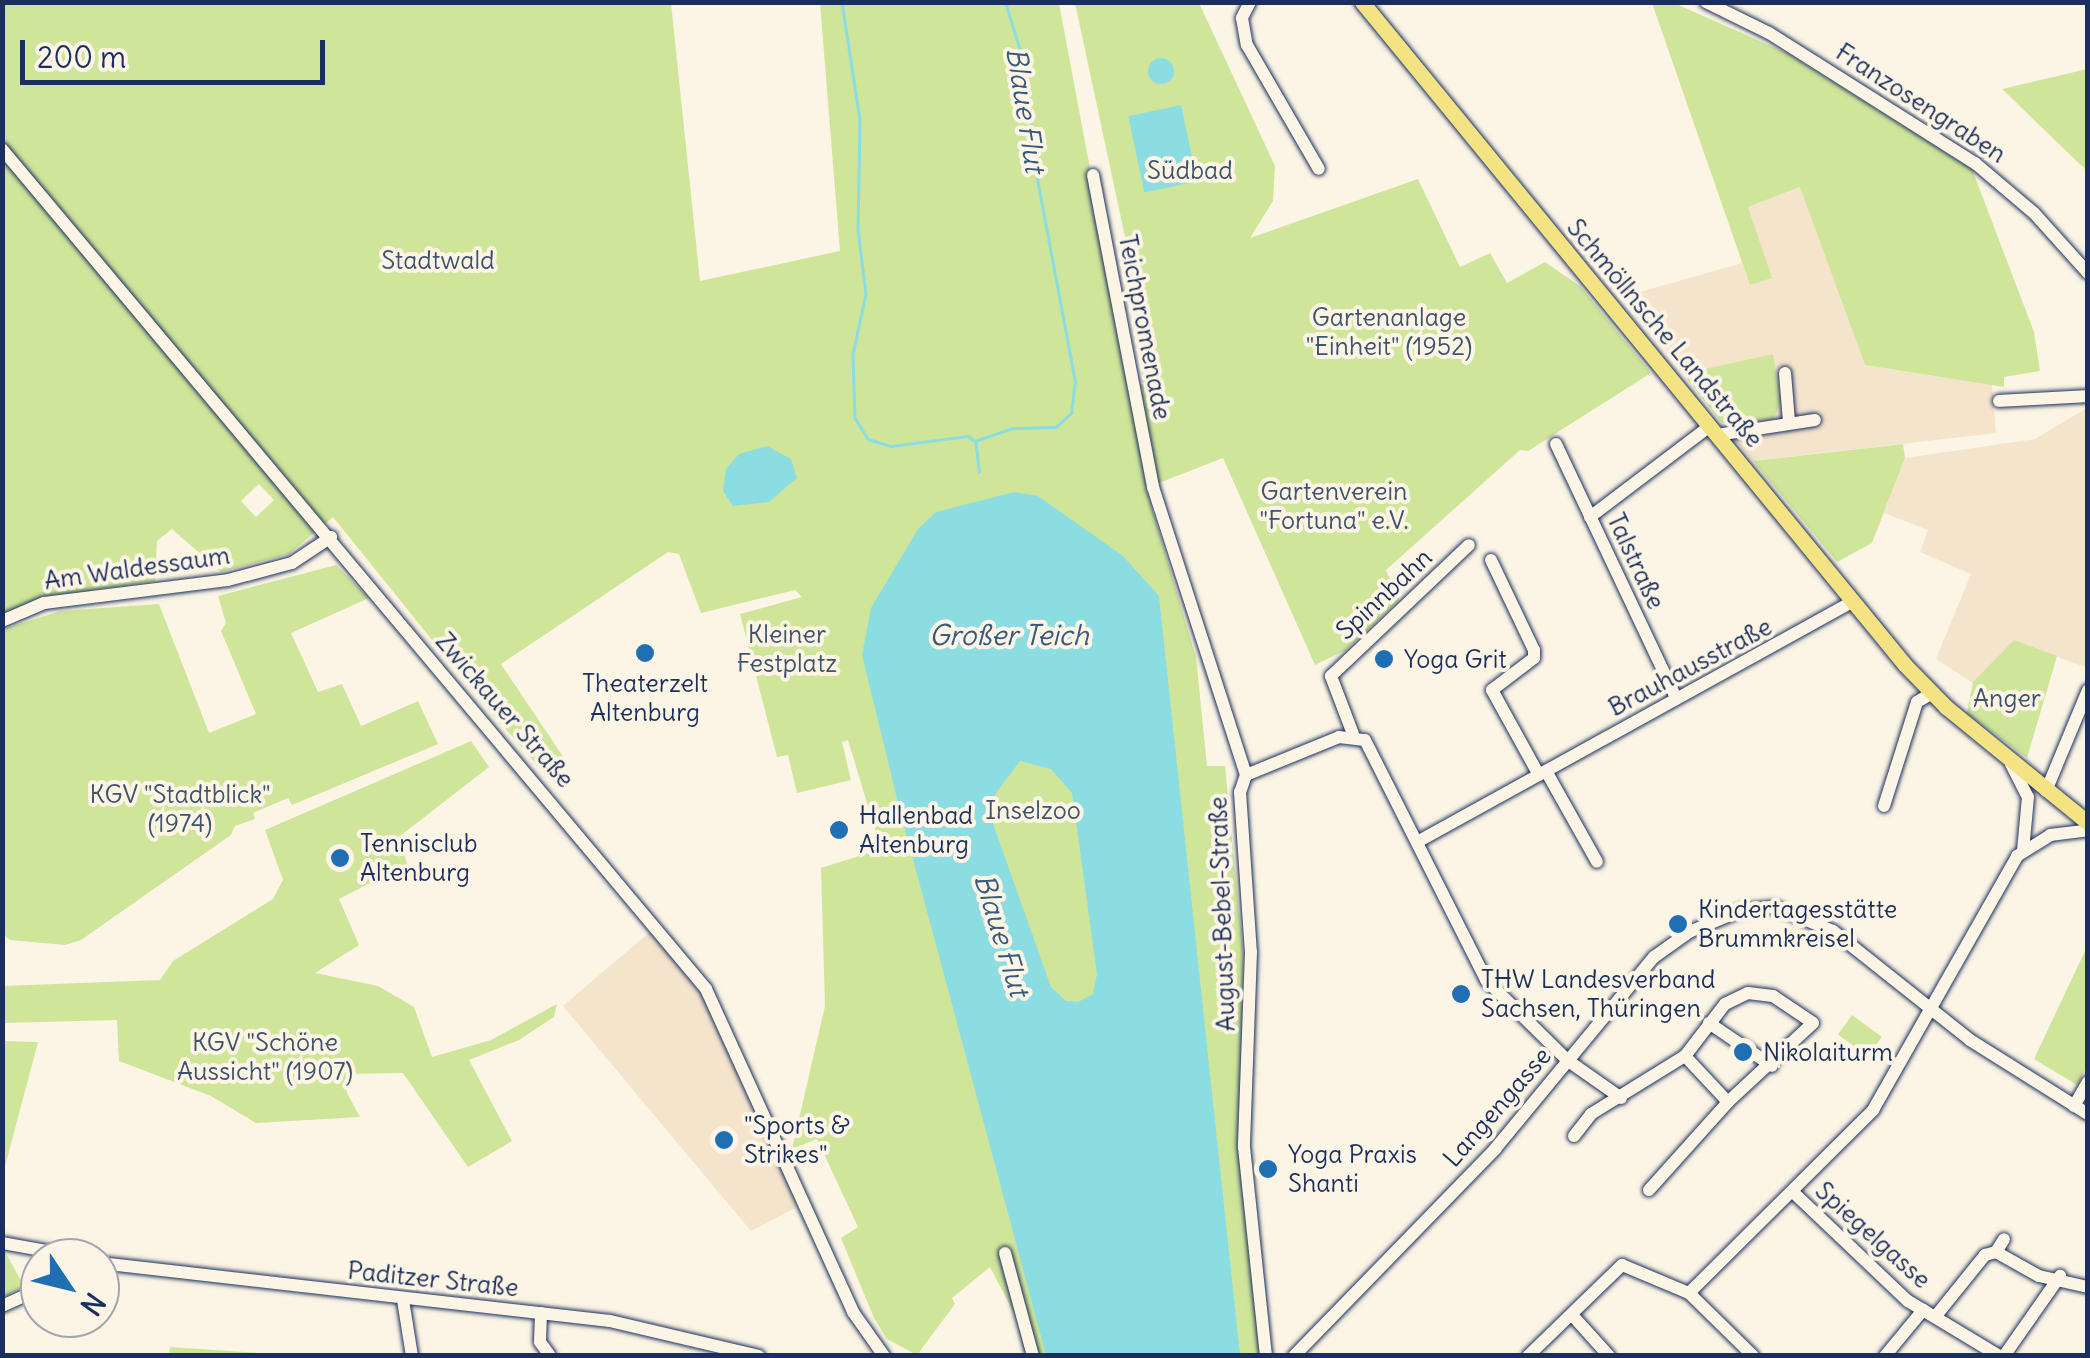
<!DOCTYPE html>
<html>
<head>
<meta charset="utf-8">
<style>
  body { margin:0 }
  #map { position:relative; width:2090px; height:1358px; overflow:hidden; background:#fcf5e5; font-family:Delius,sans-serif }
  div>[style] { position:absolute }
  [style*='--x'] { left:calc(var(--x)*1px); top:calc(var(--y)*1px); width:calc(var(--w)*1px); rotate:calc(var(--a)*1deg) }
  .built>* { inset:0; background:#f4e4cc }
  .green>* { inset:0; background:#cfe59a; transform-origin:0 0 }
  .water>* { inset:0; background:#8cdde2; transform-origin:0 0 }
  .round { border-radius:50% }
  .stream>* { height:2.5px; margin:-1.25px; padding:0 1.25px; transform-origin:1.25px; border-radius:1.25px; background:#8cdde2 }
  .roads { filter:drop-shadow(0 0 2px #1b2f5e) drop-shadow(0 0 2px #1b2f5e) }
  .minor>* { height:12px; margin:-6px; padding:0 6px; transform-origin:6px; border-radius:6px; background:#fcf5e5 }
  .major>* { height:15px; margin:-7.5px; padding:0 7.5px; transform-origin:7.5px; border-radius:7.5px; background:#f4e382 }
  .dots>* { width:28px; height:28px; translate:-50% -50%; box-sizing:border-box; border:5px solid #fcf5e5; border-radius:50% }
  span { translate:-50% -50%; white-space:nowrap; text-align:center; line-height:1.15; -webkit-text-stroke:8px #fcf5e5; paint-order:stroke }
  .street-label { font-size:25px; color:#1b2f5e }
  .park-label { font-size:25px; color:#3f536a }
  .poi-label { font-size:25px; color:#1b2f5e }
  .left { translate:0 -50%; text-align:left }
  .water-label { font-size:28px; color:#375a7f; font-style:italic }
  .frame { position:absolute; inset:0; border:5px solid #1b2f5e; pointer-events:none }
  .north { position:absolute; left:20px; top:1238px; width:100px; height:100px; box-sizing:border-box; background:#fcf5e5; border:2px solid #a2a6af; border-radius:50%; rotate:125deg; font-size:28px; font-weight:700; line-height:40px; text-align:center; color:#1b2f5e }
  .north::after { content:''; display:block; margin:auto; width:35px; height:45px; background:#1f6fb2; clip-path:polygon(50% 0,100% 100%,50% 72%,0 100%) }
  .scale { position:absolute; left:20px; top:40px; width:305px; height:45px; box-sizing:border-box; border:5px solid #1b2f5e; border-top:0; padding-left:12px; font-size:30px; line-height:35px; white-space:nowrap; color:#1b2f5e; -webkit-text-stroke:8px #fcf5e5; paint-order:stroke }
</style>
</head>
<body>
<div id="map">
  <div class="built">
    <div style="clip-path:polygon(1801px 187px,1865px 365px,1992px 385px,1996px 433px,1753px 461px,1733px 438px,1706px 372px,1687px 374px,1628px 306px,1633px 294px,1742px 263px,1750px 285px,1771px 278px,1748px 207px)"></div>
    <div style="clip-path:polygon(2087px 408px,2088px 668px,2014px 641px,1973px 683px,1936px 659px,1971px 574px,1920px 552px,1928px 530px,1884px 513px,1905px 458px,2035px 439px)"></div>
    <div style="clip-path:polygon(652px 930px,703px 991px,799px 1206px,751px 1231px,563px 1006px)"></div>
  </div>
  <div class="green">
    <div style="clip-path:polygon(evenodd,3px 3px,671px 3px,700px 281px,840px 251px,820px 3px,1059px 3px,1131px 387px,1143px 384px,1131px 265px,1075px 3px,1199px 3px,1275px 166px,1273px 201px,1250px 238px,1418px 179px,1460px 267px,1490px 253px,1507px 283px,1545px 262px,1580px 286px,1651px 373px,1528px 451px,1520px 450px,1386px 570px,1399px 600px,1346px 650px,1315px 665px,1223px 458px,1146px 488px,1196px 657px,1207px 766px,1225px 766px,1243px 954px,1240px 1158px,1261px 1355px,1025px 1355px,1015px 1315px,990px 1267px,952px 1298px,955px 1304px,917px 1355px,887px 1339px,874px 1318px,841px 1238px,858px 1227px,817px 1139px,792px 1149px,825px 1006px,821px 868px,881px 849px,848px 740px,842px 742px,851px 780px,797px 793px,788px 755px,777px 757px,740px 614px,802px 597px,795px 590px,701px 613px,679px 554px,668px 552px,501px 664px,564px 758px,564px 769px,553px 775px,543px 772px,478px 697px,333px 517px,289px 554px,221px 572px,172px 529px,157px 541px,155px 581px,48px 597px,3px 613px,3px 3px,259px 484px,274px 500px,256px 517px,241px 501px,259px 484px)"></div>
    <div style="clip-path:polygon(1652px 3px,1674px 3px,1787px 53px,1972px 169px,2034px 332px,2040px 371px,2004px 377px,2004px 387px,1865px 365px,1800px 187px,1748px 207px,1772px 278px,1750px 285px)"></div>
    <div style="clip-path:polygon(2087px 69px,2088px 69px,2087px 171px,2002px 89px)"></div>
    <div style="clip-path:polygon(1773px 354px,1781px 403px,1773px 419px,1722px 423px,1683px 374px)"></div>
    <div style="clip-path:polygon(1903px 444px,1905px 458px,1872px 543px,1837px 562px,1753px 461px)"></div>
    <div style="clip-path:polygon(336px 565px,369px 598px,291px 633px,318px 692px,342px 684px,361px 726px,418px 701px,438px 744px,292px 805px,288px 798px,253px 813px,255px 819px,235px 826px,231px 835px,81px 940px,65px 945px,10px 940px,2px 933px,3px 629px,61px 611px,159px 604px,209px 733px,256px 714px,221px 631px,226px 623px,218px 596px)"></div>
    <div style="clip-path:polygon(2014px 640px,2057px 656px,2027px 758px,1967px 713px,1973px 682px)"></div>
    <div style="clip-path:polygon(471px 741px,489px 767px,400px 836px,407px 864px,339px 899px,359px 945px,315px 973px,378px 986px,414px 1007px,432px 1057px,491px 1040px,557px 1004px,554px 1017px,519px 1040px,469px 1060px,512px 1141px,468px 1167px,403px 1073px,346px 1074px,347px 1093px,360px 1117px,256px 1123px,211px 1096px,119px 1061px,117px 1020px,3px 1023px,3px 986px,160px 980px,173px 961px,273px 899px,283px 880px,265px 830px)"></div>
    <div style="clip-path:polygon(2085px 951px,2087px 1066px,2077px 1085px,2034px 1059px)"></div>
    <div style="left:1852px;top:1015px;width:37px;height:24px;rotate:36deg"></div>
    <div style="clip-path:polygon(3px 1041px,38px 1042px,3px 1174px,2px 1041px)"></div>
    <div style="clip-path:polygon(3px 1248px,24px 1286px,3px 1297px)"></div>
    <div style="clip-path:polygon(170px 1347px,274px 1354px,276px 1355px,169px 1355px)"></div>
  </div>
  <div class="water">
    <div class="round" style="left:1148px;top:58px;width:26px;height:26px"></div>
    <div style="left:1181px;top:105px;width:78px;height:54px;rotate:78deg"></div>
    <div style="clip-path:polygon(767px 446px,791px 459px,797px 478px,769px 502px,733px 506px,723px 491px,726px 469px,739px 454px)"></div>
    <div style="clip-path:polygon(evenodd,1014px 492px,1038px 496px,1123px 556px,1159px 596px,1240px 1355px,1046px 1355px,899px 807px,862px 655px,871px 608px,918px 529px,936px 512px,1014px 492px,1020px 761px,1051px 769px,1072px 793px,1097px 974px,1093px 994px,1078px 1002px,1066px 1001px,1051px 987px,991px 818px,996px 793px,1020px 761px)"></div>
  </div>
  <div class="stream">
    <div style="--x:842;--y:2;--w:118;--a:81.3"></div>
    <div style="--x:860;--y:119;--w:110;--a:91"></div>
    <div style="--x:858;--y:229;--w:65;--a:83"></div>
    <div style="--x:866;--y:294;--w:61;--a:102.2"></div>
    <div style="--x:853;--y:354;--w:64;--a:88.2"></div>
    <div style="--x:855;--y:418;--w:25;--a:58"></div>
    <div style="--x:868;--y:439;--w:24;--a:17"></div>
    <div style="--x:891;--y:446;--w:78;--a:-7.4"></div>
    <div style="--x:968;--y:436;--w:9;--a:36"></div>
    <div style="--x:979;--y:472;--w:31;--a:-97"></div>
    <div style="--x:975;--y:441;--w:40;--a:-18.9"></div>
    <div style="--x:1013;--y:428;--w:43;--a:-1.3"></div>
    <div style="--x:1056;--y:427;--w:21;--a:-43"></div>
    <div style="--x:1071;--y:413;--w:31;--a:-83"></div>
    <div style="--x:1075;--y:382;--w:228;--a:-100.6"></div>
    <div style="--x:1033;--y:158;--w:88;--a:-94.5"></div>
    <div style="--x:1026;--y:70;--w:71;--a:-107.2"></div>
  </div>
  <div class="roads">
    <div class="minor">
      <div style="--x:1250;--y:2;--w:18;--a:117"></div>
      <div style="--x:1242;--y:18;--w:27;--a:80"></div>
      <div style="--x:1247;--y:45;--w:143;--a:59.9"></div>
      <div style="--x:1706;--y:2;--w:70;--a:26.2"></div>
      <div style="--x:1769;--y:33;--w:244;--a:32.3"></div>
      <div style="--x:1975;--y:163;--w:77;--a:40.3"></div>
      <div style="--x:2034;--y:213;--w:81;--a:48"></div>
      <div style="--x:2;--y:149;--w:1096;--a:50.03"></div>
      <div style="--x:706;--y:989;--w:355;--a:65.5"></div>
      <div style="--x:853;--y:1312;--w:54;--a:54.8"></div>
      <div style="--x:1093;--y:175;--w:318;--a:79.1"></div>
      <div style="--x:1153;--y:487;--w:303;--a:72.1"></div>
      <div style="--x:1785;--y:373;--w:49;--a:85.3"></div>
      <div style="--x:1999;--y:401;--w:89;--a:-3.2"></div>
      <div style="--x:1717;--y:435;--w:99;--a:-8.7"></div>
      <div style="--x:1556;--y:444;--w:281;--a:64.7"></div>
      <div style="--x:1590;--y:517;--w:151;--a:-37.2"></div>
      <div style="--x:1491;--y:560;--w:100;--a:64.5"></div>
      <div style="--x:1534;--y:650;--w:8;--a:90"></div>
      <div style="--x:1534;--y:658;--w:53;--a:142.7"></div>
      <div style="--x:1492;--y:690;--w:97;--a:61.1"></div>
      <div style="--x:2;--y:621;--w:46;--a:-23.2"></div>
      <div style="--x:44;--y:603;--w:185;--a:-7.1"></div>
      <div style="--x:228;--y:580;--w:66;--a:-14.9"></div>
      <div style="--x:292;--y:563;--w:47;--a:-33.7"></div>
      <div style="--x:1353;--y:734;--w:62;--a:-110.8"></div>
      <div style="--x:1331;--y:676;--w:190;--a:-43.5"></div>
      <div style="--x:2011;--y:764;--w:37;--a:63"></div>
      <div style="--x:2028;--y:797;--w:54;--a:95.3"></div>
      <div style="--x:1546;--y:771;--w:104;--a:60.7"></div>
      <div style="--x:1246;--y:775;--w:18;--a:109"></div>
      <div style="--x:1240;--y:792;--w:160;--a:86.1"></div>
      <div style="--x:1251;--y:952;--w:195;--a:92.1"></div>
      <div style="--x:1244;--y:1147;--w:210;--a:84"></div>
      <div style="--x:1246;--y:775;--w:100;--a:-22.2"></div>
      <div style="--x:1339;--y:737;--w:26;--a:7"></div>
      <div style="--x:1365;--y:740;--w:269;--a:63.2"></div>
      <div style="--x:1486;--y:980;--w:114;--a:44.6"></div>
      <div style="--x:1567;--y:1060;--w:66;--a:35.1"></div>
      <div style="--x:2046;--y:791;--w:109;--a:-67.4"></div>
      <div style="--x:1884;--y:806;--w:109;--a:-72.4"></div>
      <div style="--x:1917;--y:702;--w:17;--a:-31"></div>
      <div style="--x:1419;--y:841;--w:497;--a:-28.9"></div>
      <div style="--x:1748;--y:993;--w:25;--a:7"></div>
      <div style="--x:1773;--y:996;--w:48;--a:34"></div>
      <div style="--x:1813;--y:1023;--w:116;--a:137.1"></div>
      <div style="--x:1728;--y:1102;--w:63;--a:-133.1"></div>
      <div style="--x:1685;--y:1056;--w:66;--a:-52.4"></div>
      <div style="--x:1725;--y:1004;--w:25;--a:-26"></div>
      <div style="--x:1709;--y:1023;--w:76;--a:34.3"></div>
      <div style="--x:2074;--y:1106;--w:28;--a:-60"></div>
      <div style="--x:1574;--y:1136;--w:28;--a:-52"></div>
      <div style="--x:1591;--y:1114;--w:110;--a:-31.7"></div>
      <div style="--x:1649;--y:1190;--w:118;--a:-48.1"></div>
      <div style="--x:1794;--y:1193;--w:157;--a:43.5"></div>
      <div style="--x:1908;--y:1301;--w:106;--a:31.1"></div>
      <div style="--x:2;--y:1243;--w:84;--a:10.2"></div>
      <div style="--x:1996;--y:1252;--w:49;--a:29.2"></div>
      <div style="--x:2039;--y:1276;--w:50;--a:12.7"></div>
      <div style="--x:1996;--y:1252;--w:15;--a:-58"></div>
      <div style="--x:1005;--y:1253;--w:107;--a:74.8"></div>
      <div style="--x:100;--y:1263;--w:513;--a:6.49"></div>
      <div style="--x:610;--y:1321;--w:153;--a:13.2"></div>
      <div style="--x:1689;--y:1293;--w:260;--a:-44.8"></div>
      <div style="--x:1873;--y:1110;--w:292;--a:-60.4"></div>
      <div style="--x:2017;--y:856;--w:39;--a:-32"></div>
      <div style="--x:2050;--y:835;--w:38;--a:-7"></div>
      <div style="--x:1689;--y:1293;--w:90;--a:44.5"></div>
      <div style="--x:403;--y:1300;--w:57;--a:80.9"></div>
      <div style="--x:2;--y:1306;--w:42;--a:-24.1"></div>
      <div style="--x:541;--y:1313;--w:29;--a:92"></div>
      <div style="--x:540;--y:1342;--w:17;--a:54"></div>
      <div style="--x:1573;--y:1316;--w:54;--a:48"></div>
      <div style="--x:1935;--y:1317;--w:80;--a:-51.1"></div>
      <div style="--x:1985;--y:1255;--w:11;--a:-15"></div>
      <div style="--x:1294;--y:1356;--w:289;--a:-45.8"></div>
      <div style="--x:1495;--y:1149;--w:249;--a:-50.4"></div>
      <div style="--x:1654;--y:957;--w:43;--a:-35.5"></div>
      <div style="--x:1689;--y:932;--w:57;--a:-22.5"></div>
      <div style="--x:1742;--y:910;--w:33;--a:-5"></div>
      <div style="--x:1775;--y:907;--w:63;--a:22.5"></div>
      <div style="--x:1833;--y:931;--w:175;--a:38.5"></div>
      <div style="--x:1970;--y:1040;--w:139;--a:32.1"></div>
      <div style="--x:1528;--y:1356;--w:131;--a:-44.1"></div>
      <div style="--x:1622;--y:1265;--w:73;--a:22.7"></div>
      <div style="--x:1885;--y:1356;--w:60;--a:-50.4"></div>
      <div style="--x:2004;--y:1356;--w:98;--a:-55"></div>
    </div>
    <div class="major">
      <div style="--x:1362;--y:2;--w:857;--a:50.68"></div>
      <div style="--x:1905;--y:665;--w:59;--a:45.7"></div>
      <div style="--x:1946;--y:707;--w:183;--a:39.2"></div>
    </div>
  </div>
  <div class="dots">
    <div style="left:645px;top:653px;background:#1f6fb2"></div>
    <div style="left:1384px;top:659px;background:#1f6fb2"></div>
    <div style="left:839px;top:830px;background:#1f6fb2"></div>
    <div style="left:340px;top:858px;background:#1f6fb2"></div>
    <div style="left:1678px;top:924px;background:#1f6fb2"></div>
    <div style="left:1461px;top:994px;background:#1f6fb2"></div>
    <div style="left:1743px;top:1052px;background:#1f6fb2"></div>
    <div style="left:724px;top:1140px;background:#1f6fb2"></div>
    <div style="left:1268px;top:1169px;background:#1f6fb2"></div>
  </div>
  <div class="street-label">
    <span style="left:1921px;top:103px;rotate:33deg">Franzosengraben</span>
    <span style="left:1145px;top:327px;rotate:79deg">Teichpromenade</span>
    <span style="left:1665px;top:333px;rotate:50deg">Schmöllnsche Landstraße</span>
    <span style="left:1636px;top:561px;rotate:65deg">Talstraße</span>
    <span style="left:137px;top:568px;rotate:-8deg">Am Waldessaum</span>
    <span style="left:1384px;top:594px;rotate:-43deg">Spinnbahn</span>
    <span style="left:1690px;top:667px;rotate:-28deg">Brauhausstraße</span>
    <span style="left:505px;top:710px;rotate:49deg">Zwickauer Straße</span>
    <span style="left:1222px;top:914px;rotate:-92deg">August-Bebel-Straße</span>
    <span style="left:1497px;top:1107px;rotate:-49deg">Langengasse</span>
    <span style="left:1873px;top:1235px;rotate:42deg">Spiegelgasse</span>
    <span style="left:433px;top:1279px;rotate:6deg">Paditzer Straße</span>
  </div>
  <div class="park-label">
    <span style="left:1190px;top:170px">Südbad</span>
    <span style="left:438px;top:260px">Stadtwald</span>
    <span style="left:1389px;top:332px">Gartenanlage<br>"Einheit" (1952)</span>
    <span style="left:1334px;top:506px">Gartenverein<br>"Fortuna" e.V.</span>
    <span style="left:787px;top:649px">Kleiner<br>Festplatz</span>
    <span style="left:2007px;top:698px">Anger</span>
    <span style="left:180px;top:809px">KGV "Stadtblick"<br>(1974)</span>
    <span style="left:1033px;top:810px">Inselzoo</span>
    <span style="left:265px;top:1057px">KGV "Schöne<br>Aussicht" (1907)</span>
  </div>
  <div class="poi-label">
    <span class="left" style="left:1404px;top:659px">Yoga Grit</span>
    <span style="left:645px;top:698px">Theaterzelt<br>Altenburg</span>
    <span class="left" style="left:859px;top:830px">Hallenbad<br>Altenburg</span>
    <span class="left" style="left:360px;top:858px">Tennisclub<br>Altenburg</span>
    <span class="left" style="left:1698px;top:924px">Kindertagesstätte<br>Brummkreisel</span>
    <span class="left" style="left:1481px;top:994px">THW Landesverband<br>Sachsen, Thüringen</span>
    <span class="left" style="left:1763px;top:1052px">Nikolaiturm</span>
    <span class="left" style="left:744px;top:1140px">"Sports &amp;<br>Strikes"</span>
    <span class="left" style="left:1288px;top:1169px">Yoga Praxis<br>Shanti</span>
  </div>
  <div class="water-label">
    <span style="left:1026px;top:110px;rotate:81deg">Blaue Flut</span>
    <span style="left:1009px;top:635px">Großer Teich</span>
    <span style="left:1002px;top:935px;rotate:73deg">Blaue Flut</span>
  </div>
  <div class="frame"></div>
  <div class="north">N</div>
  <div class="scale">200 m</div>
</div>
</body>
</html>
